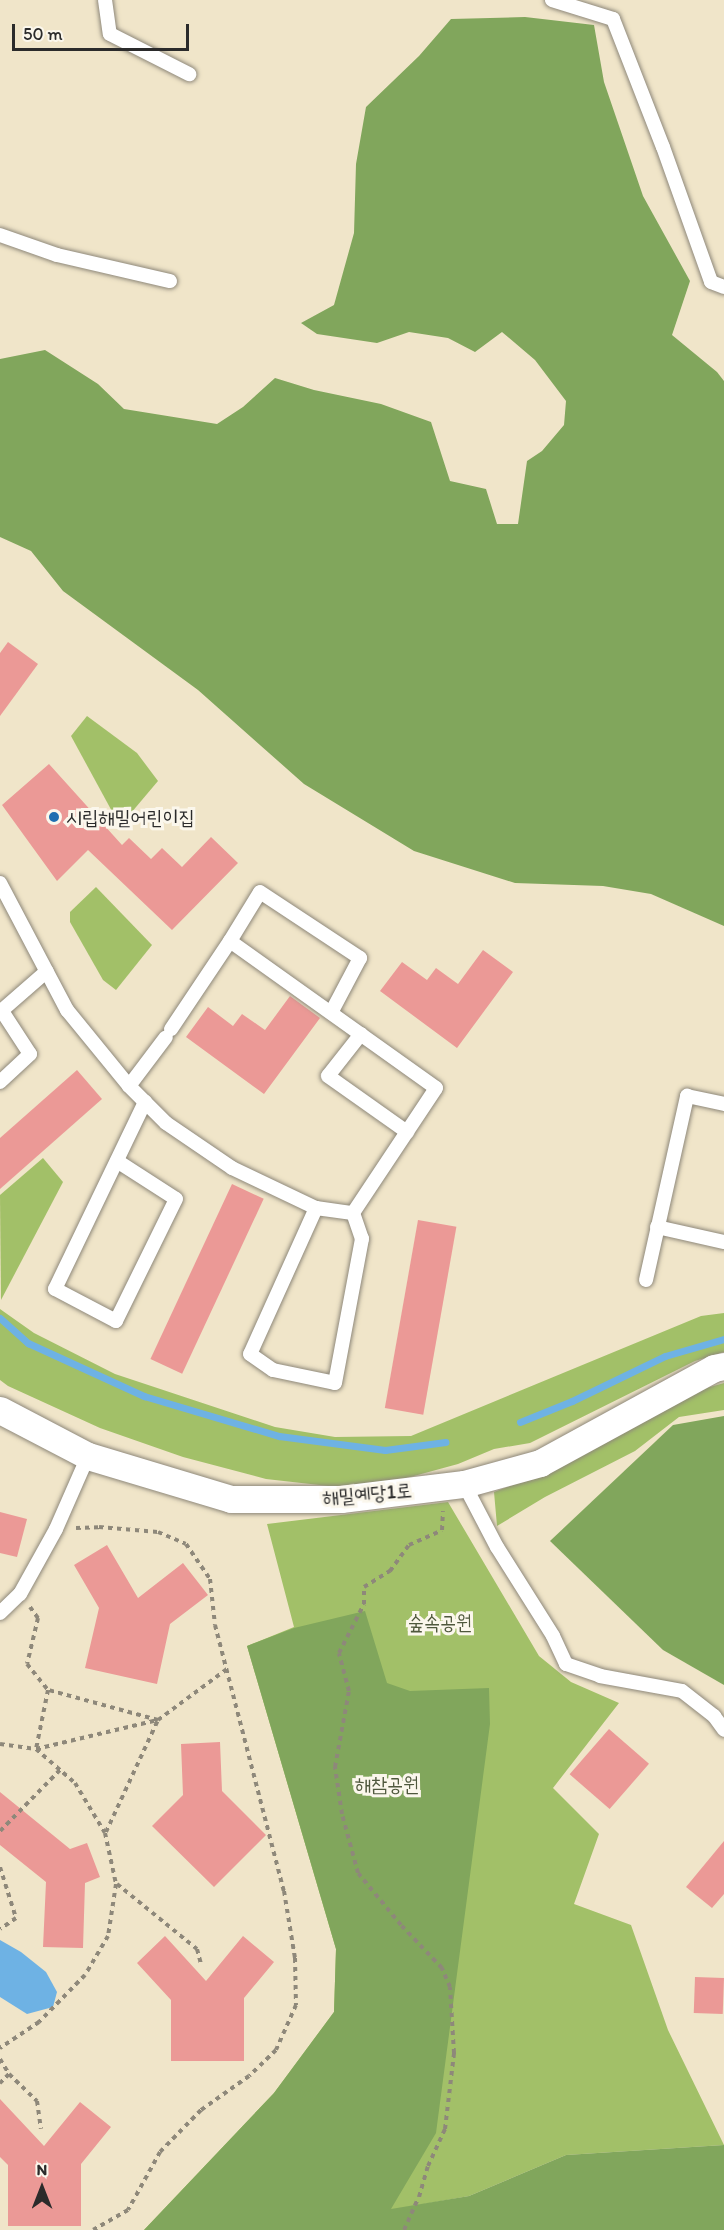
<!DOCTYPE html>
<html>
<head>
<meta charset="utf-8">
<style>
  body { margin:0 }
  #map { position:relative; width:724px; height:2230px; overflow:hidden; background:#f0e5c9; font-family:Itim,"Poor Story",sans-serif }
  div>[style] { position:absolute }
  [style*='--x'] { left:calc(var(--x)*1px); top:calc(var(--y)*1px); width:calc(var(--w)*1px); rotate:calc(var(--a)*1deg) }
  .green>* { inset:0; background:#a2c068 }
  .forest>* { inset:0; background:#81a65c }
  .water>* { inset:0; background:#6eb2e4 }
  .stream>* { height:7px; margin:-3.5px; padding:0 3.5px; transform-origin:3.5px; border-radius:3.5px; background:#6eb2e4 }
  .building>* { inset:0; background:#eb9996; transform-origin:0 0 }
  .path>* { height:4px; margin-top:-2px; transform-origin:0; background:repeating-linear-gradient(90deg,#8e887a 0 4.5px,transparent 0 9px) }
  .roads { filter:drop-shadow(0 0 2px #8e887a) drop-shadow(0 0 2px #8e887a) }
  .service>* { height:14px; margin:-7px; padding:0 7px; transform-origin:7px; border-radius:7px; background:#fff }
  .minor>* { height:27px; margin:-13.5px; padding:0 13.5px; transform-origin:13.5px; border-radius:13.5px; background:#fff }
  .dots>* { width:16px; height:16px; translate:-50% -50%; box-sizing:border-box; border:3px solid #fbf7ec; border-radius:50% }
  span { translate:-50% -50%; white-space:nowrap; text-align:center; line-height:1.15; -webkit-text-stroke:6px #fbf7ec; paint-order:stroke }
  .poi-label { font-size:20px; color:#2b2b2b }
  .left { translate:0 -50%; text-align:left }
  .street-label { font-size:20px; color:#2b2b2b }
  .park-label { font-size:20px; color:#4f583d }
  .north { position:absolute; left:12px; top:2158px; width:60px; height:60px; -webkit-text-stroke:4px #fbf7ec; paint-order:stroke; rotate:0deg; font-size:16px; font-weight:700; line-height:24px; text-align:center; color:#2b2b2b }
  .north::after { content:''; display:block; margin:auto; width:21px; height:27px; background:#2b2b2b; clip-path:polygon(50% 0,100% 100%,50% 72%,0 100%) }
  .scale { position:absolute; left:12px; top:24px; width:177px; height:27px; box-sizing:border-box; border:3px solid #2b2b2b; border-top:0; padding-left:8px; font-size:18px; line-height:21px; white-space:nowrap; color:#2b2b2b; -webkit-text-stroke:4px #fbf7ec; paint-order:stroke }
</style>
</head>
<body>
<div id="map">
  <div class="green">
    <div style="clip-path:polygon(87px 716px,137px 753px,158px 781px,120px 826px,71px 736px)"></div>
    <div style="clip-path:polygon(96px 887px,152px 945px,116px 990px,103px 980px,70px 922px,70px 912px)"></div>
    <div style="clip-path:polygon(43px 1158px,63px 1182px,1px 1300px,0 1195px)"></div>
    <div style="clip-path:polygon(0 1309px,34px 1333px,115px 1374px,275px 1427px,335px 1437px,411px 1436px,701px 1316px,724px 1313px,724px 1352px,695px 1361px,530px 1443px,494px 1449px,458px 1464px,403px 1479px,337px 1487px,266px 1479px,183px 1457px,100px 1428px,8px 1386px,0 1380px)"></div>
    <div style="clip-path:polygon(724px 1383px,724px 1410px,679px 1417px,635px 1451px,545px 1497px,497px 1526px,494px 1492px,561px 1467px,696px 1391px)"></div>
    <div style="clip-path:polygon(448px 1502px,539px 1656px,571px 1682px,619px 1703px,553px 1788px,599px 1834px,574px 1904px,631px 1925px,668px 2030px,724px 2145px,566px 2155px,469px 2196px,391px 2210px,144px 2230px,274px 2093px,334px 2012px,336px 1949px,247px 1646px,294px 1627px,267px 1524px)"></div>
  </div>
  <div class="forest">
    <div style="clip-path:polygon(525px 17px,594px 25px,604px 82px,643px 196px,690px 281px,672px 335px,717px 372px,724px 381px,724px 926px,651px 894px,603px 886px,515px 883px,414px 851px,304px 784px,198px 690px,63px 591px,31px 551px,0 537px,0 359px,45px 350px,98px 384px,124px 409px,217px 424px,243px 407px,275px 378px,314px 390px,381px 404px,431px 422px,450px 481px,486px 489px,497px 524px,518px 524px,527px 461px,542px 451px,564px 425px,566px 401px,535px 360px,502px 332px,475px 352px,448px 338px,409px 332px,377px 343px,317px 334px,301px 323px,334px 305px,354px 233px,356px 164px,366px 107px,419px 56px,451px 19px)"></div>
    <div style="clip-path:polygon(724px 1416px,724px 1685px,663px 1650px,550px 1541px,673px 1425px)"></div>
    <div style="clip-path:polygon(365px 1611px,387px 1683px,410px 1691px,489px 1688px,490px 1724px,436px 2133px,391px 2209px,469px 2196px,566px 2155px,724px 2145px,724px 2230px,144px 2230px,274px 2093px,334px 2012px,336px 1949px,247px 1646px,294px 1628px)"></div>
  </div>
  <div class="water">
    <div style="clip-path:polygon(0 1940px,21px 1952px,46px 1972px,57px 1992px,53px 2007px,27px 2014px,0 1997px)"></div>
  </div>
  <div class="stream">
    <div style="--x:0;--y:1318;--w:38;--a:42"></div>
    <div style="--x:28;--y:1343;--w:128;--a:24.6"></div>
    <div style="--x:144;--y:1396;--w:141;--a:16.5"></div>
    <div style="--x:279;--y:1436;--w:107;--a:7.5"></div>
    <div style="--x:385;--y:1450;--w:61;--a:-7.6"></div>
    <div style="--x:520;--y:1422;--w:56;--a:-22"></div>
    <div style="--x:572;--y:1401;--w:103;--a:-25.8"></div>
    <div style="--x:665;--y:1356;--w:61;--a:-16.1"></div>
  </div>
  <div class="building">
    <div style="clip-path:polygon(8px 642px,38px 664px,0 716px,0 653px)"></div>
    <div style="clip-path:polygon(49px 764px,122px 845px,129px 838px,151px 859px,162px 848px,182px 867px,211px 837px,238px 863px,172px 930px,88px 850px,57px 881px,2px 805px)"></div>
    <div style="clip-path:polygon(483px 950px,513px 972px,457px 1048px,380px 991px,402px 962px,427px 980px,436px 968px,458px 984px)"></div>
    <div style="clip-path:polygon(290px 996px,320px 1018px,264px 1094px,186px 1037px,208px 1007px,233px 1026px,242px 1014px,265px 1030px)"></div>
    <div style="clip-path:polygon(77px 1070px,102px 1099px,0 1189px,0 1138px)"></div>
    <div style="left:232px;top:1184px;width:35px;height:193px;rotate:25deg"></div>
    <div style="left:418px;top:1220px;width:39px;height:191px;rotate:10deg"></div>
    <div style="clip-path:polygon(0 1512px,27px 1519px,17px 1557px,0 1553px)"></div>
    <div style="clip-path:polygon(107px 1545px,138px 1598px,183px 1563px,208px 1595px,170px 1624px,157px 1684px,85px 1668px,99px 1608px,74px 1565px)"></div>
    <div style="left:609px;top:1729px;width:53px;height:60px;rotate:41deg"></div>
    <div style="clip-path:polygon(220px 1742px,222px 1791px,266px 1835px,214px 1887px,152px 1826px,183px 1795px,181px 1744px)"></div>
    <div style="clip-path:polygon(0 1792px,70px 1849px,87px 1843px,100px 1877px,85px 1883px,83px 1948px,43px 1947px,46px 1882px,0 1845px)"></div>
    <div style="clip-path:polygon(724px 1841px,724px 1894px,712px 1908px,686px 1887px)"></div>
    <div style="clip-path:polygon(165px 1936px,206px 1981px,243px 1936px,274px 1962px,244px 1998px,244px 2061px,171px 2061px,171px 2000px,137px 1963px)"></div>
    <div style="left:695px;top:1977px;width:29px;height:36px;rotate:2deg"></div>
    <div style="clip-path:polygon(0 2099px,44px 2146px,80px 2102px,111px 2127px,81px 2164px,81px 2226px,8px 2226px,8px 2165px,0 2157px)"></div>
  </div>
  <div class="path">
    <div style="--x:76;--y:1528;--w:23;--a:-2"></div>
    <div style="--x:99;--y:1527;--w:59;--a:4.8"></div>
    <div style="--x:158;--y:1532;--w:30;--a:23"></div>
    <div style="--x:186;--y:1544;--w:42;--a:55.6"></div>
    <div style="--x:210;--y:1579;--w:46;--a:83.8"></div>
    <div style="--x:215;--y:1625;--w:275;--a:75.5"></div>
    <div style="--x:284;--y:1891;--w:68;--a:80.7"></div>
    <div style="--x:295;--y:1958;--w:47;--a:88.8"></div>
    <div style="--x:296;--y:2005;--w:49;--a:114"></div>
    <div style="--x:276;--y:2050;--w:37;--a:136"></div>
    <div style="--x:249;--y:2076;--w:59;--a:144.7"></div>
    <div style="--x:201;--y:2110;--w:59;--a:134.3"></div>
    <div style="--x:160;--y:2152;--w:66;--a:118.9"></div>
    <div style="--x:128;--y:2210;--w:40;--a:150.3"></div>
    <div style="--x:30;--y:1607;--w:14;--a:54"></div>
    <div style="--x:38;--y:1618;--w:47;--a:103.4"></div>
    <div style="--x:27;--y:1664;--w:33;--a:51"></div>
    <div style="--x:48;--y:1690;--w:60;--a:101.5"></div>
    <div style="--x:36;--y:1749;--w:125;--a:-13.4"></div>
    <div style="--x:158;--y:1720;--w:114;--a:-164.7"></div>
    <div style="--x:0;--y:1744;--w:36;--a:8"></div>
    <div style="--x:36;--y:1749;--w:52;--a:41.1"></div>
    <div style="--x:75;--y:1783;--w:58;--a:59"></div>
    <div style="--x:105;--y:1833;--w:52;--a:77.8"></div>
    <div style="--x:116;--y:1884;--w:53;--a:98.7"></div>
    <div style="--x:108;--y:1936;--w:45;--a:120.5"></div>
    <div style="--x:85;--y:1975;--w:66;--a:134.4"></div>
    <div style="--x:39;--y:2022;--w:47;--a:146.3"></div>
    <div style="--x:0;--y:1831;--w:86;--a:-45.5"></div>
    <div style="--x:106;--y:1832;--w:123;--a:-65.1"></div>
    <div style="--x:158;--y:1720;--w:86;--a:-36.5"></div>
    <div style="--x:0;--y:1867;--w:53;--a:72.6"></div>
    <div style="--x:16;--y:1918;--w:19;--a:145"></div>
    <div style="--x:117;--y:1884;--w:103;--a:39.1"></div>
    <div style="--x:197;--y:1949;--w:16;--a:75"></div>
    <div style="--x:0;--y:2059;--w:17;--a:59"></div>
    <div style="--x:9;--y:2074;--w:13;--a:135"></div>
    <div style="--x:9;--y:2074;--w:39;--a:44"></div>
    <div style="--x:37;--y:2101;--w:28;--a:82"></div>
    <div style="--x:404;--y:2230;--w:36;--a:-66"></div>
    <div style="--x:419;--y:2197;--w:32;--a:-74"></div>
    <div style="--x:428;--y:2166;--w:41;--a:-65.3"></div>
    <div style="--x:445;--y:2129;--w:77;--a:-83.2"></div>
    <div style="--x:454;--y:2053;--w:66;--a:-93.5"></div>
    <div style="--x:450;--y:1987;--w:21;--a:-113"></div>
    <div style="--x:442;--y:1968;--w:59;--a:-133.6"></div>
    <div style="--x:401;--y:1925;--w:67;--a:-129.6"></div>
    <div style="--x:358;--y:1873;--w:61;--a:-105.2"></div>
    <div style="--x:342;--y:1814;--w:48;--a:-98.5"></div>
    <div style="--x:335;--y:1767;--w:77;--a:-79.6"></div>
    <div style="--x:349;--y:1691;--w:39;--a:-105"></div>
    <div style="--x:339;--y:1653;--w:55;--a:-63"></div>
    <div style="--x:364;--y:1604;--w:17;--a:-90"></div>
    <div style="--x:364;--y:1587;--w:31;--a:-32"></div>
    <div style="--x:390;--y:1571;--w:32;--a:-54"></div>
    <div style="--x:409;--y:1545;--w:36;--a:-24"></div>
    <div style="--x:442;--y:1530;--w:19;--a:-87"></div>
  </div>
  <div class="roads">
    <div class="service">
      <div style="--x:105;--y:0;--w:34;--a:82"></div>
      <div style="--x:110;--y:34;--w:89;--a:26.9"></div>
      <div style="--x:552;--y:0;--w:64;--a:17.3"></div>
      <div style="--x:613;--y:19;--w:137;--a:68.7"></div>
      <div style="--x:663;--y:147;--w:143;--a:70.4"></div>
      <div style="--x:711;--y:282;--w:14;--a:21"></div>
      <div style="--x:0;--y:235;--w:60;--a:19.3"></div>
      <div style="--x:57;--y:255;--w:116;--a:13"></div>
      <div style="--x:0;--y:883;--w:144;--a:62.2"></div>
      <div style="--x:67;--y:1010;--w:98;--a:50.8"></div>
      <div style="--x:129;--y:1086;--w:52;--a:45"></div>
      <div style="--x:166;--y:1123;--w:80;--a:34.3"></div>
      <div style="--x:232;--y:1168;--w:93;--a:25.5"></div>
      <div style="--x:316;--y:1208;--w:37;--a:8"></div>
      <div style="--x:353;--y:1213;--w:150;--a:-56.4"></div>
      <div style="--x:436;--y:1088;--w:253;--a:-144.5"></div>
      <div style="--x:230;--y:941;--w:106;--a:123.8"></div>
      <div style="--x:230;--y:941;--w:57;--a:-58.5"></div>
      <div style="--x:260;--y:892;--w:120;--a:33.4"></div>
      <div style="--x:360;--y:958;--w:62;--a:117.8"></div>
      <div style="--x:0;--y:1012;--w:62;--a:-41.1"></div>
      <div style="--x:361;--y:1034;--w:53;--a:128.2"></div>
      <div style="--x:328;--y:1076;--w:97;--a:35.3"></div>
      <div style="--x:0;--y:1082;--w:41;--a:-43"></div>
      <div style="--x:30;--y:1054;--w:51;--a:-123.1"></div>
      <div style="--x:129;--y:1086;--w:61;--a:-52.9"></div>
      <div style="--x:117;--y:1161;--w:70;--a:32.8"></div>
      <div style="--x:176;--y:1199;--w:136;--a:116.2"></div>
      <div style="--x:116;--y:1321;--w:69;--a:-152.3"></div>
      <div style="--x:55;--y:1289;--w:208;--a:-64.3"></div>
      <div style="--x:316;--y:1208;--w:160;--a:114.3"></div>
      <div style="--x:250;--y:1354;--w:28;--a:35"></div>
      <div style="--x:273;--y:1370;--w:63;--a:11.8"></div>
      <div style="--x:335;--y:1383;--w:147;--a:-79.4"></div>
      <div style="--x:362;--y:1239;--w:28;--a:-109"></div>
      <div style="--x:657;--y:1227;--w:69;--a:12.6"></div>
      <div style="--x:646;--y:1280;--w:189;--a:-77.4"></div>
      <div style="--x:687;--y:1096;--w:38;--a:12"></div>
      <div style="--x:464;--y:1484;--w:71;--a:62.4"></div>
      <div style="--x:497;--y:1547;--w:105;--a:57.8"></div>
      <div style="--x:553;--y:1636;--w:31;--a:65"></div>
      <div style="--x:566;--y:1664;--w:36;--a:19"></div>
      <div style="--x:600;--y:1676;--w:83;--a:10.4"></div>
      <div style="--x:682;--y:1691;--w:41;--a:38"></div>
      <div style="--x:714;--y:1716;--w:17;--a:54"></div>
      <div style="--x:0;--y:1613;--w:28;--a:-44"></div>
      <div style="--x:20;--y:1594;--w:74;--a:-61"></div>
      <div style="--x:56;--y:1529;--w:80;--a:-66.3"></div>
    </div>
    <div class="minor">
      <div style="--x:0;--y:1410;--w:99;--a:27.6"></div>
      <div style="--x:88;--y:1456;--w:149;--a:16.7"></div>
      <div style="--x:231;--y:1499;--w:110;--a:0"></div>
      <div style="--x:341;--y:1499;--w:124;--a:-7"></div>
      <div style="--x:464;--y:1484;--w:79;--a:-15.4"></div>
      <div style="--x:540;--y:1463;--w:198;--a:-28.6"></div>
      <div style="--x:714;--y:1368;--w:10;--a:-11"></div>
    </div>
  </div>
  <div class="dots">
    <div style="left:54px;top:817px;background:#1f6fb2"></div>
  </div>
  <div class="poi-label">
    <span class="left" style="left:66px;top:817px">시립해밀어린이집</span>
  </div>
  <div class="street-label">
    <span style="left:367px;top:1494px;rotate:-5deg">해밀예당1로</span>
  </div>
  <div class="park-label">
    <span style="left:440px;top:1622px">숲속공원</span>
    <span style="left:387px;top:1784px">해참공원</span>
  </div>
  <div class="north">N</div>
  <div class="scale">50 m</div>
</div>
</body>
</html>
